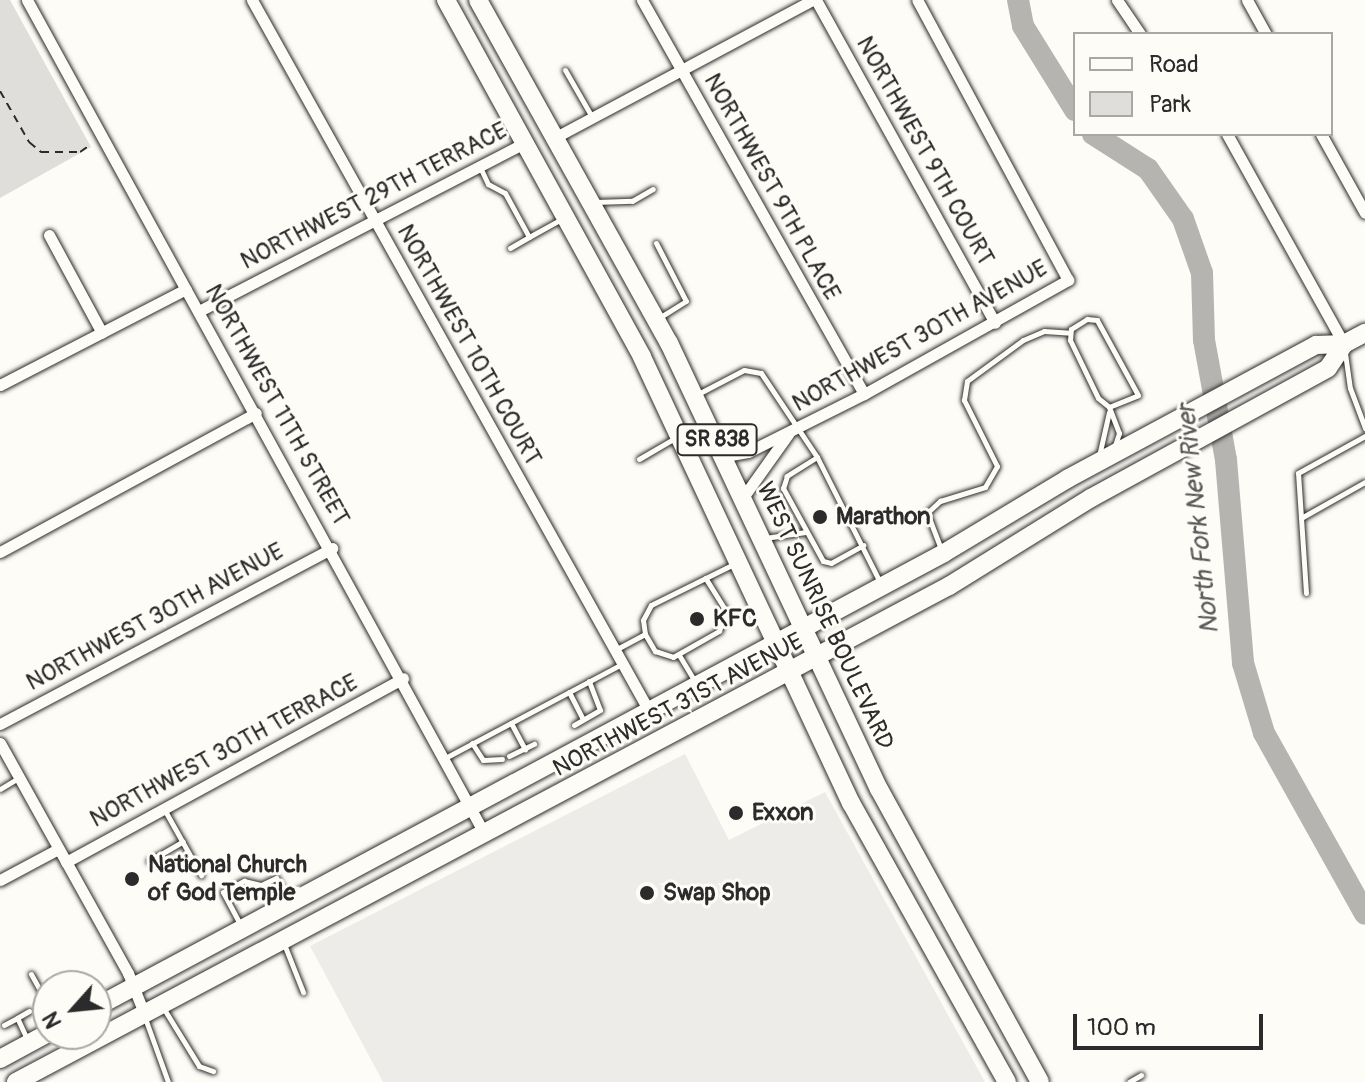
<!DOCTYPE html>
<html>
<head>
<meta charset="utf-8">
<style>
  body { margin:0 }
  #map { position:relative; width:1365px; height:1082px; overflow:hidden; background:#fdfcf7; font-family:Pangolin,sans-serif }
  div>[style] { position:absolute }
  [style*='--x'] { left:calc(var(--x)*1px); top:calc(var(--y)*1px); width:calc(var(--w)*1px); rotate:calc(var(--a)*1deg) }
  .built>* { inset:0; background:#edece8 }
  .green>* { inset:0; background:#dfdeda }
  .river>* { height:22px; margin:-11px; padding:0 11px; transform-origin:11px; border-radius:11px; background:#b5b4b1 }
  .path>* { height:2px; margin-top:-1px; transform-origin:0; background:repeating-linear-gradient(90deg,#2b2b2b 0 8px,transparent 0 14px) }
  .roads { filter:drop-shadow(0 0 2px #2b2b2b) drop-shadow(0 0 2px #2b2b2b) }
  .lane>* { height:5px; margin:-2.5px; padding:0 2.5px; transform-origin:2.5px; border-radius:2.5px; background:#fdfcf7 }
  .street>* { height:11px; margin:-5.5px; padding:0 5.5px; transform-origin:5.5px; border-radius:5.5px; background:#fdfcf7 }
  .primary>* { height:18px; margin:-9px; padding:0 9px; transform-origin:9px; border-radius:9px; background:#fdfcf7 }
  .dots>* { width:22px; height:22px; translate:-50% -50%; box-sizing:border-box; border:4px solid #fdfcf7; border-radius:50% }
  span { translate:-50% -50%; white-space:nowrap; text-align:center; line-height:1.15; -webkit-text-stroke:6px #fdfcf7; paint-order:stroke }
  .shield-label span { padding:2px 6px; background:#fdfcf7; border:2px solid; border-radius:6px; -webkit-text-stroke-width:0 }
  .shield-label { font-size:22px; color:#2b2b2b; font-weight:700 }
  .street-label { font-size:24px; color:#2b2b2b }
  .poi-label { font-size:24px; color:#2b2b2b; font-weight:700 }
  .left { translate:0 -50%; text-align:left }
  .water-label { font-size:26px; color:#5b5b5a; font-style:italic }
  .legend { position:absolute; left:1073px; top:32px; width:260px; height:104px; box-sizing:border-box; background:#fdfcf7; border:2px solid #a9a8a5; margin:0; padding:10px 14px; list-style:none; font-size:24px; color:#2b2b2b }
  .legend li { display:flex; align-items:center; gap:16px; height:40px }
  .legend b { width:40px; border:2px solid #a9a8a5 }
  .north { position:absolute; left:32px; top:970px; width:80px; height:80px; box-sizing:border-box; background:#fdfcf7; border:2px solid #a9a8a5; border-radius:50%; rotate:243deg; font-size:22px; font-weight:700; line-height:32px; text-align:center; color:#2b2b2b }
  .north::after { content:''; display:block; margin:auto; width:28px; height:36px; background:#2b2b2b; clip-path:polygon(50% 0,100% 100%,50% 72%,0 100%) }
  .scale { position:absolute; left:1073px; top:1014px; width:190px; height:36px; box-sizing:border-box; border:4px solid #2b2b2b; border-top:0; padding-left:10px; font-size:24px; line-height:28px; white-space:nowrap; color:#2b2b2b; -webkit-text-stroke:6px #fdfcf7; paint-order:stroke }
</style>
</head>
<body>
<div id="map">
  <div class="built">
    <div style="clip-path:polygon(685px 754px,729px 840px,825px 792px,985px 1082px,383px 1082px,310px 946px)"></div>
  </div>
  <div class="green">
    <div style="clip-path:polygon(0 0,10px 0,91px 147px,0 198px)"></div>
  </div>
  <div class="river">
    <div style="--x:1018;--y:0;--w:26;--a:79"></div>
    <div style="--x:1023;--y:26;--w:99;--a:58.2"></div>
    <div style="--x:1093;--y:134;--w:65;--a:32.5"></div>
    <div style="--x:1148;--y:169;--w:61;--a:55"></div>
    <div style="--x:1183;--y:219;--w:57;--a:70.6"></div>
    <div style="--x:1202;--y:273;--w:67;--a:88.3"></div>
    <div style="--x:1204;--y:340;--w:122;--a:79.6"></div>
    <div style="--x:1226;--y:460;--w:204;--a:85.2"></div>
    <div style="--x:1243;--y:663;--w:73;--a:73.3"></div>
    <div style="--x:1264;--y:733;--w:207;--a:60.8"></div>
  </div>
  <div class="path">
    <div style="--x:0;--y:91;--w:59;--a:60.4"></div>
    <div style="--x:29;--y:142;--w:16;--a:40"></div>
    <div style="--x:41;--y:152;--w:39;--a:0"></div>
    <div style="--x:80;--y:152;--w:12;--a:-35"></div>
  </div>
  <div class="roads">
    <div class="lane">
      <div style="--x:565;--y:70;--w:54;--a:60.1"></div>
      <div style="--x:480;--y:167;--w:19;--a:65"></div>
      <div style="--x:488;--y:184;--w:19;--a:28"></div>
      <div style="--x:505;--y:193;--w:50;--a:61.4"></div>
      <div style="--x:529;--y:237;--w:38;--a:-29"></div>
      <div style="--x:595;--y:202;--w:37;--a:-2"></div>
      <div style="--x:632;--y:201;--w:24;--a:-30"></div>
      <div style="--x:656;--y:243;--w:65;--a:62.7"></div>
      <div style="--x:686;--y:301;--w:31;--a:148"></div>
      <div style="--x:510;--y:248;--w:22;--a:-30"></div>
      <div style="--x:1345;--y:353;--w:35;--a:82"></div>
      <div style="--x:1350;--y:388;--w:43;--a:69.4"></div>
      <div style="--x:696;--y:395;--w:54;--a:-27.5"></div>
      <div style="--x:744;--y:370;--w:17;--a:10"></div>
      <div style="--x:761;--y:373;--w:101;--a:56.3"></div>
      <div style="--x:817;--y:457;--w:140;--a:63.3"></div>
      <div style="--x:1109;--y:407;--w:31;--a:-22"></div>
      <div style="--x:1138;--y:395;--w:85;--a:-118.7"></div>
      <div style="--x:1097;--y:320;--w:10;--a:-174"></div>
      <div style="--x:1087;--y:319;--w:19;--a:148"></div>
      <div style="--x:1071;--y:329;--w:11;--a:95"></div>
      <div style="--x:1070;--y:340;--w:64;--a:64.2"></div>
      <div style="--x:1098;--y:398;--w:14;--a:39"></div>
      <div style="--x:1109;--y:407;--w:28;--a:69"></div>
      <div style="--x:1119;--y:433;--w:16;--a:108"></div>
      <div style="--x:1099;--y:456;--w:45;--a:-77.2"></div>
      <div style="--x:817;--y:457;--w:36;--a:148"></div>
      <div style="--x:787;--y:476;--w:13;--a:108"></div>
      <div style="--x:783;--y:488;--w:83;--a:61.3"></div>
      <div style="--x:823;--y:561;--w:8;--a:14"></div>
      <div style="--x:831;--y:563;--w:37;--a:-29"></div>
      <div style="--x:639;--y:459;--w:42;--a:-30.3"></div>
      <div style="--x:1301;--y:518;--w:73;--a:-29.4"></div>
      <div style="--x:765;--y:538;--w:41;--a:-8.3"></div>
      <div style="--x:941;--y:549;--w:39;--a:-111"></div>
      <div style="--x:927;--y:513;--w:18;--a:-43"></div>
      <div style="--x:940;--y:501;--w:47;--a:-17.3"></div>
      <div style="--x:985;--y:487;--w:24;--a:-60"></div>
      <div style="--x:997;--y:466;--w:74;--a:-116.6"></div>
      <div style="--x:964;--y:400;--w:19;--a:-81"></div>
      <div style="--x:967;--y:381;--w:69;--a:-36.2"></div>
      <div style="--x:1023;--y:340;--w:23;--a:-23"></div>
      <div style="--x:1044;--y:331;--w:26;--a:4"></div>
      <div style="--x:1306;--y:593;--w:120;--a:-93.8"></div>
      <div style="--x:1298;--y:473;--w:77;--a:-28.9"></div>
      <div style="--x:645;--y:634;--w:20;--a:60"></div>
      <div style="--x:655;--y:651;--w:19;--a:18"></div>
      <div style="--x:673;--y:657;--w:53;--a:-29.5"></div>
      <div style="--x:719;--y:631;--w:21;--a:-71"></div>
      <div style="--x:726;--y:611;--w:39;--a:-122"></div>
      <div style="--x:615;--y:650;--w:34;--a:-28"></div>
      <div style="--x:645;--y:634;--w:14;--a:-98"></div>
      <div style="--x:643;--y:620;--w:17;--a:-62"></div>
      <div style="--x:651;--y:605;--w:93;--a:-26.3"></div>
      <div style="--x:679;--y:655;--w:31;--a:59"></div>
      <div style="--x:569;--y:692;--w:30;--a:63"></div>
      <div style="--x:511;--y:723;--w:30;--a:62"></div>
      <div style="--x:574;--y:725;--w:30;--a:-30"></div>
      <div style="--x:600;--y:710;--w:31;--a:-111"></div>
      <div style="--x:472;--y:743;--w:20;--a:57"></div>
      <div style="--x:483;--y:760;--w:19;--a:-3"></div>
      <div style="--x:509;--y:756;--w:28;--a:-26"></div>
      <div style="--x:445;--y:758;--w:200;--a:-28"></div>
      <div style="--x:0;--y:789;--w:21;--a:-31"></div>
      <div style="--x:164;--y:809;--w:76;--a:60.7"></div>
      <div style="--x:149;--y:861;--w:39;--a:-30"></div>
      <div style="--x:240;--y:924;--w:36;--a:-118"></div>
      <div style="--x:223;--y:892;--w:24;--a:-28"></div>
      <div style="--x:244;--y:881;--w:17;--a:13"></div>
      <div style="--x:261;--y:885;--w:17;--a:-25"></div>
      <div style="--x:276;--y:878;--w:25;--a:61"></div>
      <div style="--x:284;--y:944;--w:52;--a:68.4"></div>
      <div style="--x:31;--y:974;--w:35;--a:61"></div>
      <div style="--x:164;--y:1009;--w:67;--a:58.4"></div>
      <div style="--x:199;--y:1066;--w:15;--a:20"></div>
      <div style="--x:145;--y:1018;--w:68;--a:70.2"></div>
      <div style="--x:4;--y:1025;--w:15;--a:-28"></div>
      <div style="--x:27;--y:1039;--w:23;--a:-115"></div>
      <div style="--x:17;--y:1018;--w:14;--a:-30"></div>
      <div style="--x:1129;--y:1082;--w:14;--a:-30"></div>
    </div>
    <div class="street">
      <div style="--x:27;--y:0;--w:950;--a:61.25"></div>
      <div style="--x:252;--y:0;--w:814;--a:60.82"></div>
      <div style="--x:642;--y:0;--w:452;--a:60.6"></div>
      <div style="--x:816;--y:0;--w:369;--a:61"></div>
      <div style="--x:1117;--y:0;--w:41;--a:55.9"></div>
      <div style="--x:1247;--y:0;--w:39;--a:61"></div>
      <div style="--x:1227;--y:134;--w:240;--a:60.9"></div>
      <div style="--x:1321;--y:134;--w:90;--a:60.9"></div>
      <div style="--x:554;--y:138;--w:293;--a:-28.1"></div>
      <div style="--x:49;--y:235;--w:111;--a:61.6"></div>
      <div style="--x:199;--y:311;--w:368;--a:-27.3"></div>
      <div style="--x:0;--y:385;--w:209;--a:-27.3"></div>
      <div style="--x:725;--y:456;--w:23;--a:-10"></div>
      <div style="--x:748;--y:452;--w:130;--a:-26.6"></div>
      <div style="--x:864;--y:394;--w:234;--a:-29.2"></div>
      <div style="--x:1068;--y:280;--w:318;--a:-118.3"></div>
      <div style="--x:744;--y:496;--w:77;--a:-54.5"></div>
      <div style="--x:0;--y:552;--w:291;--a:-28.5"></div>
      <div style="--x:0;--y:724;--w:376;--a:-27.9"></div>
      <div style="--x:0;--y:743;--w:263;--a:60.9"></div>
      <div style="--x:128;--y:973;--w:43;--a:68.2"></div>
      <div style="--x:66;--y:862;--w:384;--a:-28.6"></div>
      <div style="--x:0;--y:880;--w:66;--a:-28.1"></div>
    </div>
    <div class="primary">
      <div style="--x:446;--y:0;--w:407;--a:61.2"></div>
      <div style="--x:642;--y:357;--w:493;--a:64.9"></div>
      <div style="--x:851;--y:803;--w:320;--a:60.8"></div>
      <div style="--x:478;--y:0;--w:393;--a:60.9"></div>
      <div style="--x:669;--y:343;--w:493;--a:64.8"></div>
      <div style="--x:879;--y:789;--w:334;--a:61.2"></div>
      <div style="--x:96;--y:1007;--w:962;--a:-28.16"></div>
      <div style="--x:944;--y:553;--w:144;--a:-31"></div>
      <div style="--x:1067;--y:479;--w:283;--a:-28.3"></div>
      <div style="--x:1316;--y:345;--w:28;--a:-2"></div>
      <div style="--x:1344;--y:344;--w:24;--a:-28"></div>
      <div style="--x:0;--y:1059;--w:55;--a:-28.4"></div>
      <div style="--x:16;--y:1082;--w:1057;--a:-28"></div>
      <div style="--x:949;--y:586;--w:167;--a:-31.8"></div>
      <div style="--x:1091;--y:498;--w:270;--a:-28.7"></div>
      <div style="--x:1328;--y:368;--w:29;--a:-56"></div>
    </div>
  </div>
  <div class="dots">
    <div style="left:820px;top:517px;background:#2b2b2b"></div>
    <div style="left:697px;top:619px;background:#2b2b2b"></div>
    <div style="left:736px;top:813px;background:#2b2b2b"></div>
    <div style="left:132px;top:879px;background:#2b2b2b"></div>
    <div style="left:647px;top:893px;background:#2b2b2b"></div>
  </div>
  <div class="shield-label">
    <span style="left:717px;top:440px">SR 838</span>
  </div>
  <div class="street-label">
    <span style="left:925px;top:151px;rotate:61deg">NORTHWEST 9TH COURT</span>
    <span style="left:772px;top:187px;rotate:61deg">NORTHWEST 9TH PLACE</span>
    <span style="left:374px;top:196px;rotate:-27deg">NORTHWEST 29TH TERRACE</span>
    <span style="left:920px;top:336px;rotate:-29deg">NORTHWEST 30TH AVENUE</span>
    <span style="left:469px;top:345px;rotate:61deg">NORTHWEST 10TH COURT</span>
    <span style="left:277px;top:405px;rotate:61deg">NORTHWEST 11TH STREET</span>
    <span style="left:825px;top:616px;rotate:65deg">WEST SUNRISE BOULEVARD</span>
    <span style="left:155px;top:617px;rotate:-28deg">NORTHWEST 30TH AVENUE</span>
    <span style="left:678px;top:705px;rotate:-28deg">NORTHWEST 31ST AVENUE</span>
    <span style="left:224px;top:751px;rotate:-28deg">NORTHWEST 30TH TERRACE</span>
  </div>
  <div class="poi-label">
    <span class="left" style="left:836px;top:517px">Marathon</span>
    <span class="left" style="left:713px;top:619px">KFC</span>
    <span class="left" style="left:752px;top:813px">Exxon</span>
    <span class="left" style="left:148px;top:879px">National Church<br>of God Temple</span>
    <span class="left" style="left:663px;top:893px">Swap Shop</span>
  </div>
  <div class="water-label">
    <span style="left:1199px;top:519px;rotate:-96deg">North Fork New River</span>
  </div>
  <ul class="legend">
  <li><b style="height:10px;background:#fdfcf7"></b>Road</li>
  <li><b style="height:22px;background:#dfdeda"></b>Park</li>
  </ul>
  <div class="north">N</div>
  <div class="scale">100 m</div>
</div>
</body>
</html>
